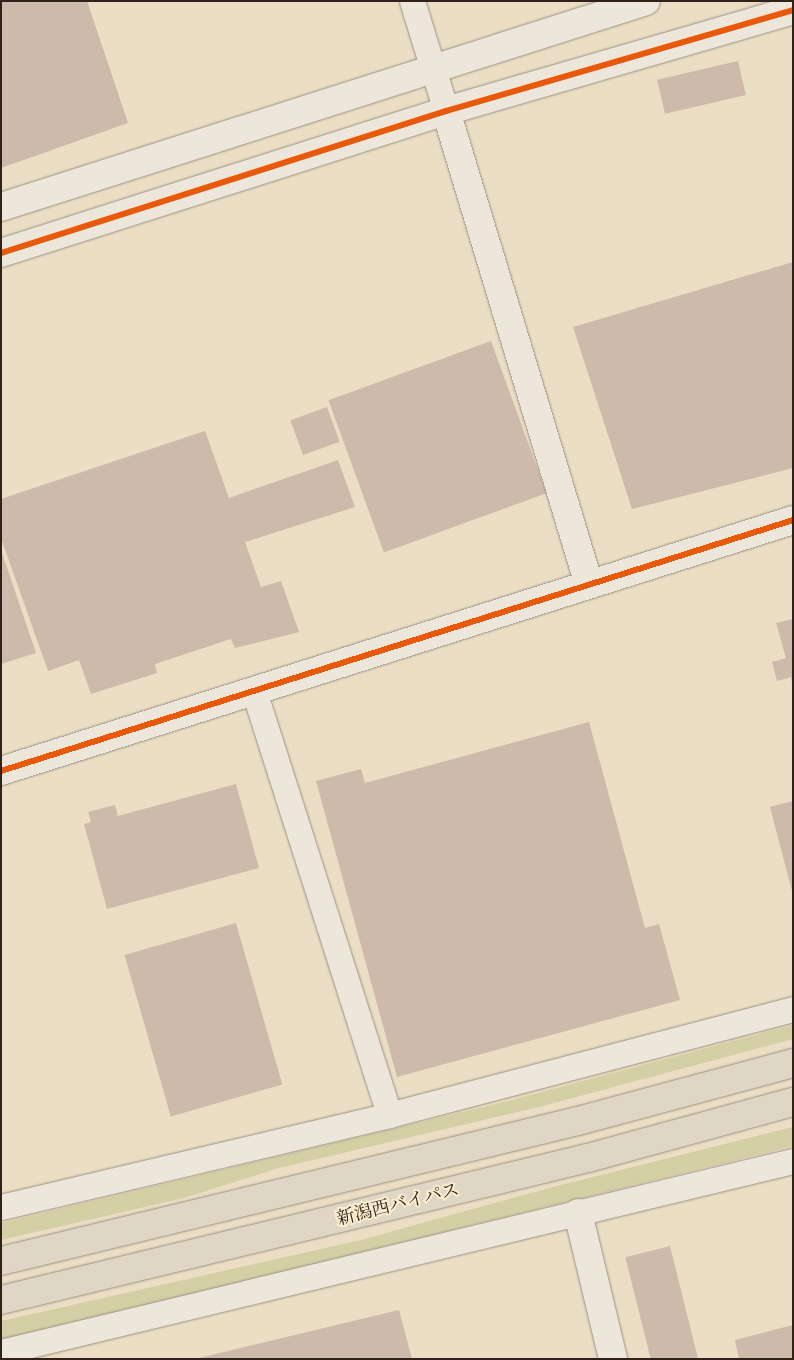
<!DOCTYPE html>
<html>
<head>
<meta charset="utf-8">
<style>
  body { margin:0 }
  #map { position:relative; width:794px; height:1360px; overflow:hidden; background:#ebdec4; font-family:"EB Garamond","Noto Serif JP",serif }
  div>[style] { position:absolute }
  [style*='--x'] { left:calc(var(--x)*1px); top:calc(var(--y)*1px); width:calc(var(--w)*1px); rotate:calc(var(--a)*1deg) }
  .green>* { inset:0; background:#d4cfa5 }
  .building>* { inset:0; background:#cebaaa; transform-origin:0 0 }
  .roads { filter:drop-shadow(0 0 1px #9a9182) drop-shadow(0 0 1px #9a9182) }
  .street>* { height:25px; margin:-12.5px; padding:0 12.5px; transform-origin:12.5px; border-radius:12.5px; background:#ede6da }
  .secondary>* { height:28px; margin:-14px; padding:0 14px; transform-origin:14px; border-radius:14px; background:#ede6da }
  .highway>* { height:28px; margin:-14px; padding:0 14px; transform-origin:14px; border-radius:14px; background:#e0d6c5 }
  .cycleway>* { height:6px; margin:-3px; padding:0 3px; transform-origin:3px; border-radius:3px; background:#e8590c }
  span { translate:-50% -50%; white-space:nowrap; text-align:center; line-height:1.15; -webkit-text-stroke:4px #fcedcf; paint-order:stroke }
  .street-label { font-size:18px; color:#30221a }
  .frame { position:absolute; inset:0; border:2px solid #30221a; pointer-events:none }
</style>
</head>
<body>
<div id="map">
  <div class="green">
    <div style="clip-path:polygon(793px 1025px,793px 1039px,539px 1107px,279px 1168px,184px 1198px,1px 1240px,1px 1223px,504px 1102px)"></div>
    <div style="clip-path:polygon(793px 1127px,793px 1146px,1px 1341px,1px 1321px,361px 1240px,549px 1188px)"></div>
  </div>
  <div class="building">
    <div style="clip-path:polygon(1px 1px,87px 1px,128px 123px,1px 168px)"></div>
    <div style="left:738px;top:61px;width:35px;height:83px;rotate:77deg"></div>
    <div style="clip-path:polygon(793px 262px,793px 468px,632px 509px,573px 327px)"></div>
    <div style="left:491px;top:341px;width:162px;height:173px;rotate:70deg"></div>
    <div style="left:327px;top:407px;width:37px;height:39px;rotate:70deg"></div>
    <div style="clip-path:polygon(205px 431px,229px 498px,338px 460px,355px 507px,245px 542px,261px 587px,281px 581px,299px 632px,235px 648px,231px 639px,155px 664px,157px 673px,91px 694px,79px 660px,48px 671px,1px 538px,1px 499px)"></div>
    <div style="clip-path:polygon(1px 550px,36px 653px,1px 664px)"></div>
    <div style="clip-path:polygon(793px 619px,793px 683px,792px 683px,791px 677px,777px 681px,772px 662px,786px 658px,776px 623px)"></div>
    <div style="clip-path:polygon(589px 722px,645px 928px,659px 924px,680px 1000px,397px 1077px,316px 781px,361px 769px,365px 783px)"></div>
    <div style="clip-path:polygon(236px 784px,259px 868px,107px 909px,84px 824px,91px 822px,88px 812px,115px 805px,118px 816px)"></div>
    <div style="clip-path:polygon(793px 801px,793px 891px,792px 891px,770px 807px)"></div>
    <div style="left:236px;top:923px;width:168px;height:116px;rotate:74deg"></div>
    <div style="left:670px;top:1246px;width:116px;height:46px;rotate:76deg"></div>
    <div style="clip-path:polygon(399px 1310px,412px 1359px,199px 1359px,199px 1358px)"></div>
    <div style="clip-path:polygon(793px 1325px,793px 1359px,739px 1359px,735px 1340px)"></div>
  </div>
  <div class="roads">
    <div class="street">
      <div style="--x:412;--y:1;--w:115;--a:72.8"></div>
      <div style="--x:254;--y:691;--w:445;--a:72.3"></div>
      <div style="--x:1;--y:1207;--w:399;--a:-13.3"></div>
      <div style="--x:389;--y:1115;--w:418;--a:-14.7"></div>
      <div style="--x:1;--y:1352;--w:815;--a:-13.56"></div>
    </div>
    <div class="secondary">
      <div style="--x:446;--y:111;--w:495;--a:73.2"></div>
      <div style="--x:1;--y:207;--w:677;--a:-17.71"></div>
      <div style="--x:1;--y:253;--w:467;--a:-17.7"></div>
      <div style="--x:446;--y:111;--w:361;--a:-16.2"></div>
      <div style="--x:1;--y:771;--w:831;--a:-17.58"></div>
      <div style="--x:578;--y:1213;--w:150;--a:76.5"></div>
    </div>
    <div class="highway">
      <div style="--x:1;--y:1261;--w:594;--a:-13.64"></div>
      <div style="--x:578;--y:1121;--w:223;--a:-15.1"></div>
      <div style="--x:1;--y:1300;--w:604;--a:-13.6"></div>
      <div style="--x:588;--y:1158;--w:213;--a:-15.3"></div>
    </div>
  </div>
  <div class="cycleway">
    <div style="--x:1;--y:253;--w:467;--a:-17.7"></div>
    <div style="--x:446;--y:111;--w:361;--a:-16.2"></div>
    <div style="--x:1;--y:771;--w:831;--a:-17.58"></div>
  </div>
  <div class="street-label">
    <span style="left:398px;top:1204px;rotate:-14deg">新潟西バイパス</span>
  </div>
  <div class="frame"></div>
</div>
</body>
</html>
